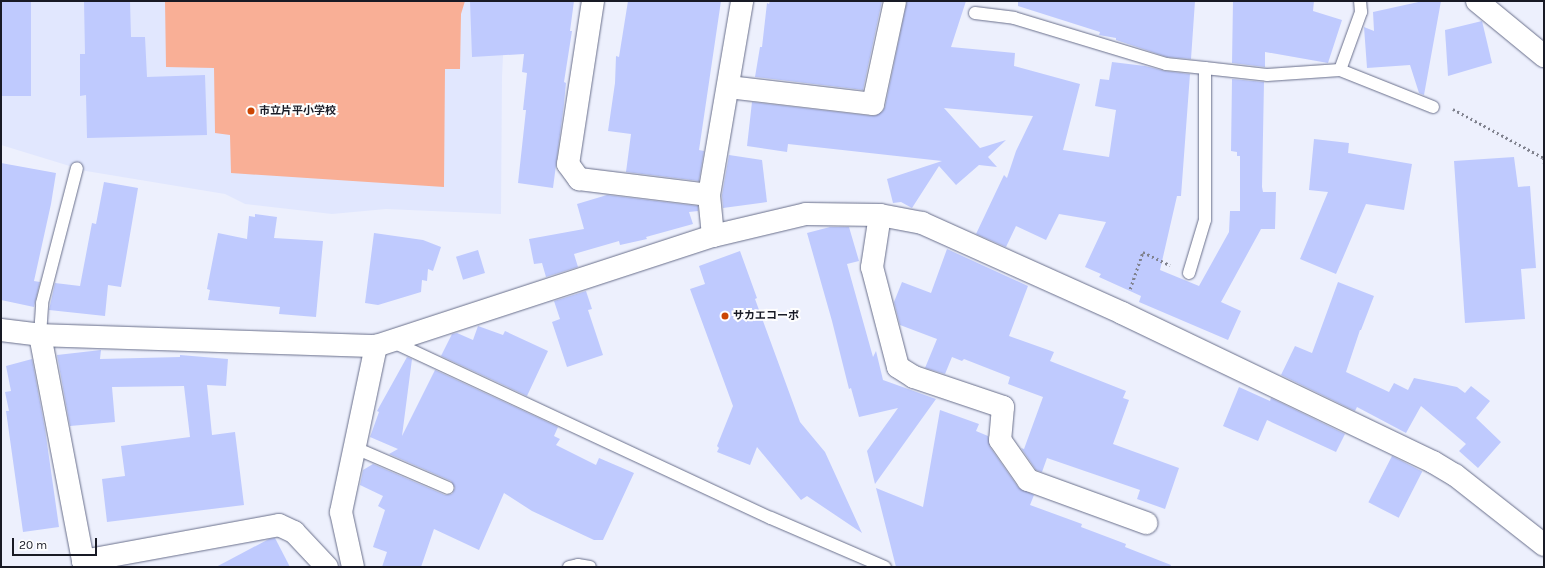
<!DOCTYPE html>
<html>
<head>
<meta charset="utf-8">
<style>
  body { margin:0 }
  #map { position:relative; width:1545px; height:568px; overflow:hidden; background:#edf0fd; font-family:Karla,"Noto Sans JP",sans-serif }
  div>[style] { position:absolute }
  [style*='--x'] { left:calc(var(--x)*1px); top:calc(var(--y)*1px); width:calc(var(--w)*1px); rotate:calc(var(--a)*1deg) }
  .built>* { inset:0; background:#e1e7fe }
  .green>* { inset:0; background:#f9af96 }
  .building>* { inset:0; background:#bfcafe; transform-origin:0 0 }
  .path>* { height:2.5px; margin-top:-1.25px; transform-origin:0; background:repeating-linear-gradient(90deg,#80828e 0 2px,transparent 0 5px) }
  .roads { filter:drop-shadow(0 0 1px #696f8b) drop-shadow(0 0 1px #696f8b) }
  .service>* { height:12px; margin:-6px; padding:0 6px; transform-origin:6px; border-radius:6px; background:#fff }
  .minor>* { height:22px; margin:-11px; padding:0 11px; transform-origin:11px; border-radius:11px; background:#fff }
  .dots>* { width:11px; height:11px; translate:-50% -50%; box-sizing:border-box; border:2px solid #fefefe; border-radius:50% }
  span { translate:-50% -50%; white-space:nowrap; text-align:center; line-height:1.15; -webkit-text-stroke:4px #fefefe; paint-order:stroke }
  .poi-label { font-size:11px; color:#181a25; font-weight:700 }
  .left { translate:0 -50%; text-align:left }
  .frame { position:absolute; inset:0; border:2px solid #181a25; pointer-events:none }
  .scale { position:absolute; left:12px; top:538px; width:85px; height:18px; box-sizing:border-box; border:2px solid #181a25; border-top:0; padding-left:5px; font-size:12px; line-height:14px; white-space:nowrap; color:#181a25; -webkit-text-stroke:3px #fefefe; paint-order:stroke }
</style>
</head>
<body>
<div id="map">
  <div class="built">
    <div style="clip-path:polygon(1px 1px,510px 1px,505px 14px,502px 77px,501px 214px,386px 209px,332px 214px,245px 204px,225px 194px,86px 171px,1px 145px)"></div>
  </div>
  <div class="green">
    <div style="clip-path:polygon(165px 1px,465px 1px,461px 14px,460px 69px,445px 69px,444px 187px,231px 173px,230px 135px,215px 133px,214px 68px,166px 67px)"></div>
  </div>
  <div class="building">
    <div style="left:1px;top:1px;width:30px;height:95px"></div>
    <div style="clip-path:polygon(84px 1px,130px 1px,131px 37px,145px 37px,147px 77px,205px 75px,207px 135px,87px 138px,86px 95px,80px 96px,80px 54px,85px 54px)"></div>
    <div style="clip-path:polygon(470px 1px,574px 1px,570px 31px,572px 31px,564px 82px,566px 83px,564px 104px,553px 188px,518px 183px,526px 110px,523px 110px,527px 73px,522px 72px,524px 54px,472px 57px)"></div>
    <div style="clip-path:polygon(628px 1px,721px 1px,699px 150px,704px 151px,699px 181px,626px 172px,631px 134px,608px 131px,615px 83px,616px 56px,619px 57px)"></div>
    <div style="clip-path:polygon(770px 1px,882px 1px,863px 90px,755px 77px,760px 47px,762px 47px,767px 3px,769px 4px)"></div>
    <div style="clip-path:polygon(907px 1px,966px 1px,951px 47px,1015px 53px,1014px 66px,1080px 84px,1063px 150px,1109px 157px,1116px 110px,1095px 106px,1100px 79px,1109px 80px,1112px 62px,1145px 66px,1165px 71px,1190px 74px,1181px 196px,1177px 196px,1160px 270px,1199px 286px,1229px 232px,1230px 211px,1240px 211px,1240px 156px,1237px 156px,1237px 152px,1231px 151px,1232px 79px,1264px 82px,1262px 187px,1263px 192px,1276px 192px,1275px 229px,1261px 229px,1221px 302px,1241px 311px,1228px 340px,1139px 302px,1141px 296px,1099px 277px,1101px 274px,1085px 267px,1106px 222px,1059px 214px,1046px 240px,1016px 226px,1006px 247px,976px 234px,1004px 175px,1007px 178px,1016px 151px,1033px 116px,944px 108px,980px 148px,1006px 140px,988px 157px,997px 167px,979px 165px,956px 185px,939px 166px,912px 208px,901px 202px,893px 203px,887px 179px,942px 161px,788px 144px,787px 152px,747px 146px,752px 102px,872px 116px,882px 112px,885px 107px)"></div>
    <div style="clip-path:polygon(1018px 1px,1195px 1px,1191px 59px,1167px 57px,1116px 40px,1116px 38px,1099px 35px,1100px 32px,1018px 6px)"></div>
    <div style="clip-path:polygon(1233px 1px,1314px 1px,1313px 11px,1342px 20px,1328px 63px,1265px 52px,1265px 67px,1232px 63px)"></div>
    <div style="clip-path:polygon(1423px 1px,1441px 1px,1424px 95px,1419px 93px,1410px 65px,1367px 68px,1364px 27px,1374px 31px,1373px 12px)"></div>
    <div style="clip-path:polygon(1482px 21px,1492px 63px,1448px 76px,1445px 30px)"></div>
    <div style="clip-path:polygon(1314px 139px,1349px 143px,1348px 153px,1412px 164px,1404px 210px,1366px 204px,1336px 274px,1300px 259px,1328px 192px,1309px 190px)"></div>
    <div style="clip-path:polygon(729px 155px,762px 160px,767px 202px,723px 208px,722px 195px)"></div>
    <div style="clip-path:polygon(1514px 157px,1518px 187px,1530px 186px,1536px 268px,1521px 269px,1525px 319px,1465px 323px,1454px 161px)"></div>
    <div style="clip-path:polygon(1px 163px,56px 173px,51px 204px,34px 281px,40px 282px,34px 307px,1px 300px)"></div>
    <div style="clip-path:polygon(104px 182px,138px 188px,121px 287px,108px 285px,105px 316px,49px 310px,55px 283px,80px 286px,92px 223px,96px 224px)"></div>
    <div style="clip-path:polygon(607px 195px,698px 206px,698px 211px,689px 212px,693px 224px,646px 237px,647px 239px,620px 245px,619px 241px,574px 254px,578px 267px,546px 277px,542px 263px,534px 264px,529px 239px,584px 229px,577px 204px)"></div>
    <div style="clip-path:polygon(255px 214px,277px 217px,274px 238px,323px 241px,316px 317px,279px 314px,280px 307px,208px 300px,210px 290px,207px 289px,218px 233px,247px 239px,249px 216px,255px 217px)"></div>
    <div style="clip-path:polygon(830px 227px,849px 227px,859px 261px,847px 264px,873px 357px,876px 351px,883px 380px,936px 399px,875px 484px,867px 451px,898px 408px,859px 417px,851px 388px,849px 389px,832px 321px,807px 233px)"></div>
    <div style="clip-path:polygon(374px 233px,423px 240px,441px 247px,433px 271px,428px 269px,427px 281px,422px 280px,421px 292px,378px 305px,365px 303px)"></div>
    <div style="clip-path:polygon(947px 249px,1028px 286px,1009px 336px,1054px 352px,1050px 361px,1126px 391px,1123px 398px,1129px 400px,1113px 444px,1179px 468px,1165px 509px,1137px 499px,1140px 490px,1047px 458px,1042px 472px,1036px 470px,1021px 448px,1024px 449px,1043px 397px,1008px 384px,1010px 377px,964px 359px,962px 361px,952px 357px,945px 374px,925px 368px,937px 339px,900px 325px,894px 302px,902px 282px,931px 293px)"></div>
    <div style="left:478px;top:250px;width:24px;height:23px;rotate:73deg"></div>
    <div style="clip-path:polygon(740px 251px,757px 298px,755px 299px,800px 422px,825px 452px,862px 533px,807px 496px,801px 500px,757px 447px,750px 465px,717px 452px,719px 448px,717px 446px,733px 406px,690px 289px,705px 284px,699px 266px)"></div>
    <div style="clip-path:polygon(1338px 282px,1374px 296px,1361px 330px,1360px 330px,1346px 372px,1389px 392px,1394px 383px,1408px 390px,1414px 378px,1457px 387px,1465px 393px,1471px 386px,1490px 401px,1476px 418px,1501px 442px,1478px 468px,1459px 451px,1466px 444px,1421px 406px,1406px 433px,1357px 407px,1355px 411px,1281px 375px,1295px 346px,1312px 353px)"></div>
    <div style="clip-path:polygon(586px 291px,592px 309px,588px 310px,603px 355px,567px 367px,552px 322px,560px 319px,554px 301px)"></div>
    <div style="clip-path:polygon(478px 326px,503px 335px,505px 331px,548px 351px,527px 396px,441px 356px,452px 334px,457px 333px,473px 340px)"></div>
    <div style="clip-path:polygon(101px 350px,100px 359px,180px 357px,180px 355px,228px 359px,226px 386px,207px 385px,212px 435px,235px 432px,244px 505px,107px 522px,102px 479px,125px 476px,121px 446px,190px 437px,184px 386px,112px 387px,115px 422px,70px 426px,57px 355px)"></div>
    <div style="clip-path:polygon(407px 357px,412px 359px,402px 436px,435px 370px,558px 427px,554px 436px,560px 439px,556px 445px,596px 465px,599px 458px,634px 473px,603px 540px,594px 540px,532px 511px,504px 493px,479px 550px,434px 529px,421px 567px,382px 567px,387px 552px,373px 547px,385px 510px,378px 506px,383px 496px,360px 485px,363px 470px,373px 464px,445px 495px,452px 494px,455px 488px,451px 481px,389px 454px,398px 449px,370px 437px,379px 412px,377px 411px)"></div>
    <div style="clip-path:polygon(32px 359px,45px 429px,59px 527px,23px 532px,6px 411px,9px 411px,5px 392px,11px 391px,6px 366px)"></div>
    <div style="clip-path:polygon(1239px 387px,1270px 401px,1271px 398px,1345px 434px,1336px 452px,1267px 420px,1258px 441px,1223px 426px)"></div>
    <div style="clip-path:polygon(940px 410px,979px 424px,976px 431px,988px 436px,990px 447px,1018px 487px,1034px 495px,1030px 505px,1082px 524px,1081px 527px,1126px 544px,1125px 547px,1171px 565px,1170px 567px,896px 567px,876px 488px,923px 507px)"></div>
    <div style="left:1392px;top:456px;width:34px;height:52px;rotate:27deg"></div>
    <div style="clip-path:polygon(275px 538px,290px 567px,216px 567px,269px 539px)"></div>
  </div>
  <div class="path">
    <div style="--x:1453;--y:109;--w:103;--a:28.3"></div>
    <div style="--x:1544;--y:158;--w:5;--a:90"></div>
    <div style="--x:1130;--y:289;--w:39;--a:-71"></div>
    <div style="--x:1143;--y:252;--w:30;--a:26"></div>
  </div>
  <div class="roads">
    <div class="service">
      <div style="--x:975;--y:13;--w:39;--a:7"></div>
      <div style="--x:1014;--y:18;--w:159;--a:16.8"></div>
      <div style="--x:1166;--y:64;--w:39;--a:6"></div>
      <div style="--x:1340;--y:70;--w:62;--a:-70.1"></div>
      <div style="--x:1361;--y:12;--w:11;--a:-95"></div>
      <div style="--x:1189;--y:273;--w:55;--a:-73.2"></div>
      <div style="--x:1205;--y:220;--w:152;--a:-90"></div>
      <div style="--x:1205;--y:68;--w:62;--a:6.4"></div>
      <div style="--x:1267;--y:75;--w:73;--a:-3.9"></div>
      <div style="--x:1340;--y:70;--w:100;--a:21.7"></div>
      <div style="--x:40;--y:335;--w:32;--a:-86"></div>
      <div style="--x:42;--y:303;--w:139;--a:-75.5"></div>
      <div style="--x:391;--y:341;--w:419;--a:25"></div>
      <div style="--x:771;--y:518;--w:124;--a:23.3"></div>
      <div style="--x:353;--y:447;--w:103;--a:23.3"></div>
      <div style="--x:569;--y:567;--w:9;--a:-13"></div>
      <div style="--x:578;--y:565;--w:12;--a:9"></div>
    </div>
    <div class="minor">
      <div style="--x:593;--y:1;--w:165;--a:98.7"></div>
      <div style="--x:568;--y:164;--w:19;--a:54"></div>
      <div style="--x:579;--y:179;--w:131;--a:7"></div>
      <div style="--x:1477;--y:1;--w:87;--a:39.4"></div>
      <div style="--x:729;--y:87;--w:145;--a:6.7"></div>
      <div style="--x:873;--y:104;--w:105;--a:-77.9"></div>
      <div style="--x:880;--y:215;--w:53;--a:98.7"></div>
      <div style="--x:872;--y:267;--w:103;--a:75.4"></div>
      <div style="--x:898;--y:367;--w:19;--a:32"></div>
      <div style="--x:914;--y:377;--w:94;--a:18.6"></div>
      <div style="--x:1003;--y:407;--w:33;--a:95"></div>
      <div style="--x:1000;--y:440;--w:49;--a:55"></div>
      <div style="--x:1028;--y:480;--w:126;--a:20"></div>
      <div style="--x:713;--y:236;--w:41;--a:-95.6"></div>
      <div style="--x:709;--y:195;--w:197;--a:-80.3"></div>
      <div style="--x:1;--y:330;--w:39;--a:7"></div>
      <div style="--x:40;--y:335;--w:336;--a:1.9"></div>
      <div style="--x:376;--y:346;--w:354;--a:-18.1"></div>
      <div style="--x:713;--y:236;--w:96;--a:-13.3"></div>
      <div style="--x:806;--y:214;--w:74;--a:0.8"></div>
      <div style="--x:880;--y:215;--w:43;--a:10.8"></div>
      <div style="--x:922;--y:223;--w:219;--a:24.2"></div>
      <div style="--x:1122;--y:313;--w:345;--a:25.6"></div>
      <div style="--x:1433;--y:462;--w:26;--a:31"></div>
      <div style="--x:1455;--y:475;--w:113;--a:38.2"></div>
      <div style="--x:40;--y:335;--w:230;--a:79.2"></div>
      <div style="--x:83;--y:561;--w:7;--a:63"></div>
      <div style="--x:83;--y:561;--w:199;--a:-10.4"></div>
      <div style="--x:279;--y:525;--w:17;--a:25"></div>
      <div style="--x:294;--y:532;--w:48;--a:46.7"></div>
      <div style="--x:353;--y:567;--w:56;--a:-102.3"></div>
      <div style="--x:341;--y:512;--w:170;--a:-78.1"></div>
    </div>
  </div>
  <div class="dots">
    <div style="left:251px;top:111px;background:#cb4503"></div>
    <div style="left:725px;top:316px;background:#cb4503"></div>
  </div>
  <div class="poi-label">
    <span class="left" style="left:259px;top:111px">市立片平小学校</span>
    <span class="left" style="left:733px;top:316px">サカエコーポ</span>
  </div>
  <div class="frame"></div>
  <div class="scale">20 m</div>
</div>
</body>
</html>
